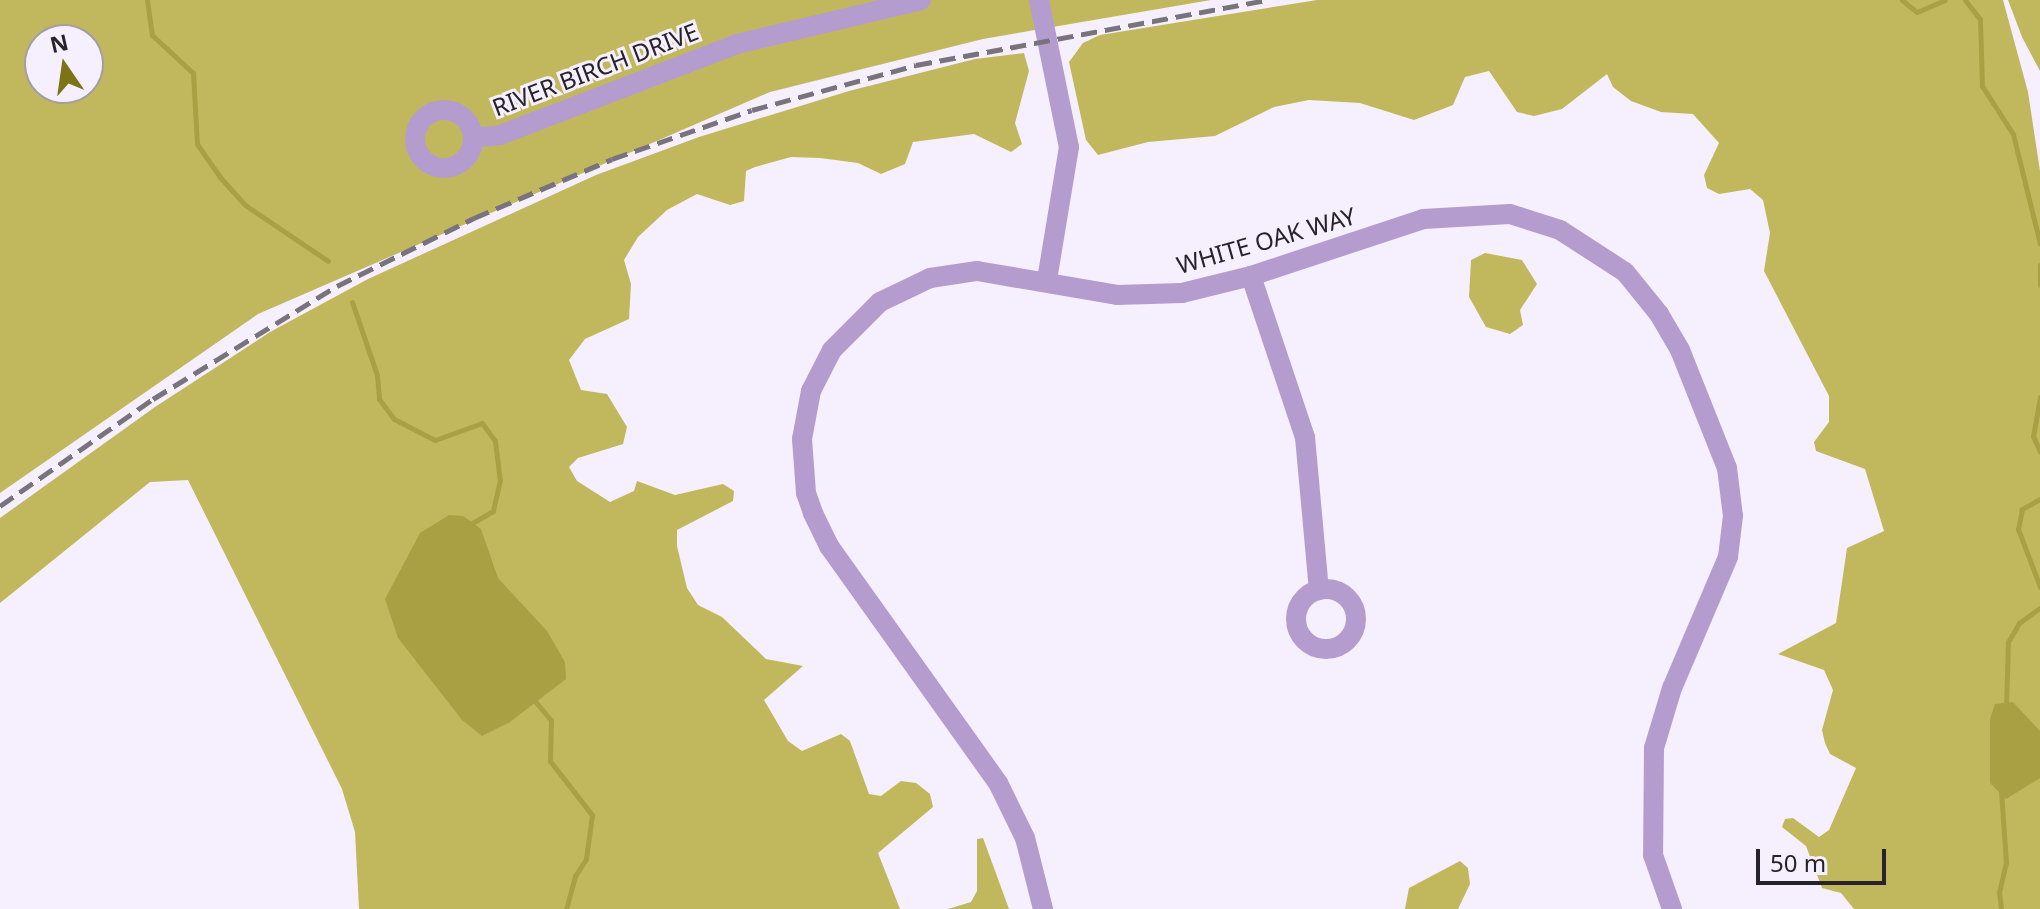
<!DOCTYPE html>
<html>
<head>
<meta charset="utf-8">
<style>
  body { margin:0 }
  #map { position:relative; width:2040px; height:909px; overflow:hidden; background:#f6effd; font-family:"Noto Sans",sans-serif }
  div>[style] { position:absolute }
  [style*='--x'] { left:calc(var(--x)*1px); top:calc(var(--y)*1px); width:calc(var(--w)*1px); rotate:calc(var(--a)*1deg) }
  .forest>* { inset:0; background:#c1b85d }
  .water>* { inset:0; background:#a9a044 }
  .stream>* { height:5px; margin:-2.5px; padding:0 2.5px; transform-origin:2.5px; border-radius:2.5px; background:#a9a044 }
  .street>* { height:20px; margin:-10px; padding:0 10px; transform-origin:10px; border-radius:10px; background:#b59ccf }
  .street>.ring { margin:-10px; padding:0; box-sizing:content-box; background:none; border:20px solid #b59ccf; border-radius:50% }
  .rail>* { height:5px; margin-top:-2.5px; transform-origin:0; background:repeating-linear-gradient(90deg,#78737d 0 16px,transparent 0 24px) }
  span { translate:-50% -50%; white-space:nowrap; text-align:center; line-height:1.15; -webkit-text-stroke:6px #f6effd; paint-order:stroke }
  .street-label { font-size:24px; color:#27232b }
  .north { position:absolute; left:24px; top:24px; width:80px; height:80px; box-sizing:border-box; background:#f6effd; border:2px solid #a39da9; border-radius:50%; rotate:347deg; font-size:22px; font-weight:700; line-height:32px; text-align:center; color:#27232b }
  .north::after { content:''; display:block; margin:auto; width:28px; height:36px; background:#7c7316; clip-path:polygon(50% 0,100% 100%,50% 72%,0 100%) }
  .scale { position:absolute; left:1756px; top:849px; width:130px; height:36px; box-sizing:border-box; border:4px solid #27232b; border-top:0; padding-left:10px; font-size:24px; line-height:28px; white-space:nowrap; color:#27232b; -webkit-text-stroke:6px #f6effd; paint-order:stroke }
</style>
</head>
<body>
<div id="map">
  <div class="forest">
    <div style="clip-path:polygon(evenodd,0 0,1211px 0,983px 39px,770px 92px,258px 314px,0 493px,0 0,40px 40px,88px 40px,88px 88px,40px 88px,40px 40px)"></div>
    <div style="clip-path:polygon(1317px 0,2003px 0,2028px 92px,2040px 171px,2040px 909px,1854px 909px,1841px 893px,1822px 888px,1806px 846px,1782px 827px,1785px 819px,1793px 818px,1819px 837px,1829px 830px,1856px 768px,1830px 754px,1825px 743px,1822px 730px,1833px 690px,1824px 670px,1778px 654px,1836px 623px,1847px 548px,1884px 531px,1865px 469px,1816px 451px,1814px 442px,1829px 422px,1829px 396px,1764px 271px,1770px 233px,1763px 200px,1750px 189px,1719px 194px,1707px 188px,1704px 175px,1719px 143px,1693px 114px,1661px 112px,1631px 101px,1613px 87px,1607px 74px,1562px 109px,1534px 116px,1517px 112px,1489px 71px,1465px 77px,1453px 105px,1414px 120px,1360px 103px,1309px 100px,1274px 107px,1215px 136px,1148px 142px,1098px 155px,1086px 140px,1069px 62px,1083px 43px,1100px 35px)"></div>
    <div style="clip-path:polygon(2008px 0,2040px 0,2040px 71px,2022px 37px)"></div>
    <div style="clip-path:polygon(1024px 53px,1029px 71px,1015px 123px,1022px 144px,1011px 152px,974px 134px,913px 142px,905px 164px,881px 174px,858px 163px,820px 158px,791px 157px,755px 167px,746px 171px,744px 201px,730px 205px,697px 194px,667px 210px,638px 237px,624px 260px,631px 284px,629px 319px,585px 339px,569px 360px,581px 390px,607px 394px,627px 427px,623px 444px,578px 458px,569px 467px,577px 481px,610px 502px,634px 491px,637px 481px,675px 495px,723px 484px,734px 491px,733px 501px,677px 530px,677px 546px,687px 588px,698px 605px,722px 617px,766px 659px,803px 666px,764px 700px,788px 741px,802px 751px,841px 734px,850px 741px,869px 794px,881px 796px,901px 781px,916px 783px,930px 794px,933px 807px,878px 853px,900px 909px,359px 909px,355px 832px,342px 789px,188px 480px,150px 482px,0 603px,0 518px,155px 407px,270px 332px,368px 279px,596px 175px,699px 137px,849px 91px,975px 59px)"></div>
    <div style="clip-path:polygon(1485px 253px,1522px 260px,1537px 284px,1520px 310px,1523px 325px,1510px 334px,1486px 327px,1469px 297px,1471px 260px)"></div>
    <div style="clip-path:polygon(983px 838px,1009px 909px,948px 909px,971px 902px,977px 891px,977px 839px)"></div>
    <div style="clip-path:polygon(1460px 861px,1468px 868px,1470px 884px,1458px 909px,1405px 909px,1409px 888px)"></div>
  </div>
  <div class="water">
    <div style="clip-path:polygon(449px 515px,463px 516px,481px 529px,498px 578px,547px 631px,565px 662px,566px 679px,510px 722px,482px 736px,462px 720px,398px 638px,385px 599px,420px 533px)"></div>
    <div style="clip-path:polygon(2013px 702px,2040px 731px,2040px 778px,2006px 799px,1990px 783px,1990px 719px,1995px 704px)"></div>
  </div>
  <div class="stream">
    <div style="--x:147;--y:0;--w:35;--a:82"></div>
    <div style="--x:152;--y:35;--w:56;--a:42.8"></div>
    <div style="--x:193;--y:73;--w:71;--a:86.8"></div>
    <div style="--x:197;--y:144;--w:39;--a:55"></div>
    <div style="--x:219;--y:176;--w:39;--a:48"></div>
    <div style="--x:245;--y:205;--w:100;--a:34"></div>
    <div style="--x:1902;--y:0;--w:19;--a:39"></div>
    <div style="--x:1917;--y:12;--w:30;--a:-23"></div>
    <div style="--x:1965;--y:0;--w:24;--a:52"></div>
    <div style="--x:1980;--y:19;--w:67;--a:88.3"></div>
    <div style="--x:1982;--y:86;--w:57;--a:57.1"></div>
    <div style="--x:2013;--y:134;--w:113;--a:76.2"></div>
    <div style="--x:2040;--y:265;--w:20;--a:90"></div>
    <div style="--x:352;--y:302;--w:77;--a:71.1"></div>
    <div style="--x:377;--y:375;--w:24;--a:85"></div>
    <div style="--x:379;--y:399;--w:25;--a:53"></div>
    <div style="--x:394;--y:419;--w:46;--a:27.1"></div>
    <div style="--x:435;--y:440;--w:50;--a:-19.9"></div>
    <div style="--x:482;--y:423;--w:22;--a:54"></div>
    <div style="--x:495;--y:441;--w:39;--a:83"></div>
    <div style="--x:500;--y:480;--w:32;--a:103"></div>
    <div style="--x:493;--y:511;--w:28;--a:150"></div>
    <div style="--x:2040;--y:397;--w:40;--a:100"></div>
    <div style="--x:2033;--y:436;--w:17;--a:66"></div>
    <div style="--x:2040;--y:499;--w:21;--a:151"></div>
    <div style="--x:2022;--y:509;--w:20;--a:101"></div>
    <div style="--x:2018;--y:529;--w:62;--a:69.2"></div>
    <div style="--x:534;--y:700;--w:26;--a:50"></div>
    <div style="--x:551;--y:720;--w:41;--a:91.4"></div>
    <div style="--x:550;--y:761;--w:68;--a:52.1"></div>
    <div style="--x:592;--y:815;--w:44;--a:97.8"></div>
    <div style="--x:586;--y:859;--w:20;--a:123"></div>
    <div style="--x:575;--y:876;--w:34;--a:105"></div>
    <div style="--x:2006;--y:706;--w:64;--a:-88.2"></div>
    <div style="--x:2008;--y:642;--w:22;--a:-60"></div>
    <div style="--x:2019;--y:623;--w:26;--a:-36"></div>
    <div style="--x:2001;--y:791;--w:71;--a:86"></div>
    <div style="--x:2006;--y:862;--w:31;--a:103"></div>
    <div style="--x:1999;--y:892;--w:17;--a:83"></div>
  </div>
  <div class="street">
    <div style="--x:1039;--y:0;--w:150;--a:78.5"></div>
    <div style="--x:1069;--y:147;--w:135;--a:99.4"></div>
    <div class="ring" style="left:415px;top:110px;width:38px;height:38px"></div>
    <div style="--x:473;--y:138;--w:27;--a:-6"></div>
    <div style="--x:500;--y:135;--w:254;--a:-21"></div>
    <div style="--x:737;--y:44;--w:189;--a:-13.4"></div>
    <div style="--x:1251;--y:276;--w:170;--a:71.5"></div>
    <div style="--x:1305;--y:437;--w:154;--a:84.8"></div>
    <div class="ring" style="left:1296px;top:589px;width:40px;height:40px"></div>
    <div style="--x:1043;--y:909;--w:73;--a:-104.2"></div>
    <div style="--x:1025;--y:838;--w:61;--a:-116.1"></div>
    <div style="--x:998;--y:783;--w:291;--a:-125.5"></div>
    <div style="--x:829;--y:546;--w:37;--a:-116"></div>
    <div style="--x:813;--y:513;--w:21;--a:-109"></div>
    <div style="--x:806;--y:493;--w:54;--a:-94.2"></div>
    <div style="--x:802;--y:439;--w:49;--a:-79.4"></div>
    <div style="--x:811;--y:391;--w:46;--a:-62.9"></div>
    <div style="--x:832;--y:350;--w:68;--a:-45"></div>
    <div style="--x:880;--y:302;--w:55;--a:-25.6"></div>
    <div style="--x:930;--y:278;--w:48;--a:-8.5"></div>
    <div style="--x:977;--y:271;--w:142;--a:9.7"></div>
    <div style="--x:1117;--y:295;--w:65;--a:-1.8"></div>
    <div style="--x:1182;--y:293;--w:71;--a:-13.8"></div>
    <div style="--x:1251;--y:276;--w:181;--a:-18.3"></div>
    <div style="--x:1423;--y:219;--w:87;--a:-3.3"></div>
    <div style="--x:1510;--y:214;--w:52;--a:17.7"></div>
    <div style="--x:1560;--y:230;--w:77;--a:32.9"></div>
    <div style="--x:1625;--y:272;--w:54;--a:51"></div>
    <div style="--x:1659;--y:314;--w:42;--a:59.7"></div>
    <div style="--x:1680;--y:350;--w:127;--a:68.3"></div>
    <div style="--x:1727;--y:468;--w:48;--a:82.9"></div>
    <div style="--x:1733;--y:516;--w:41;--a:97"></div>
    <div style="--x:1728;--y:557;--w:142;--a:113.1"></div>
    <div style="--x:1672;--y:688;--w:63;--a:106.7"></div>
    <div style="--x:1654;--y:748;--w:107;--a:90.5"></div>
    <div style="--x:1653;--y:855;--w:57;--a:70.6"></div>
  </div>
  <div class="rail">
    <div style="--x:0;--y:506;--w:187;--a:-35"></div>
    <div style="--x:153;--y:399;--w:216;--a:-31.6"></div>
    <div style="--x:337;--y:286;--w:153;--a:-26.4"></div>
    <div style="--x:474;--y:218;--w:150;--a:-23.1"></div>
    <div style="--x:612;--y:159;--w:148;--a:-19.3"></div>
    <div style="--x:752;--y:110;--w:170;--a:-15.3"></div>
    <div style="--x:916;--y:65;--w:356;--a:-10.5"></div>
  </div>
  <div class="street-label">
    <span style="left:595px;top:69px;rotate:-21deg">RIVER BIRCH DRIVE</span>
    <span style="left:1266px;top:240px;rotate:-16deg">WHITE OAK WAY</span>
  </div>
  <div class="north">N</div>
  <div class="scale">50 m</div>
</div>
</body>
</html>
